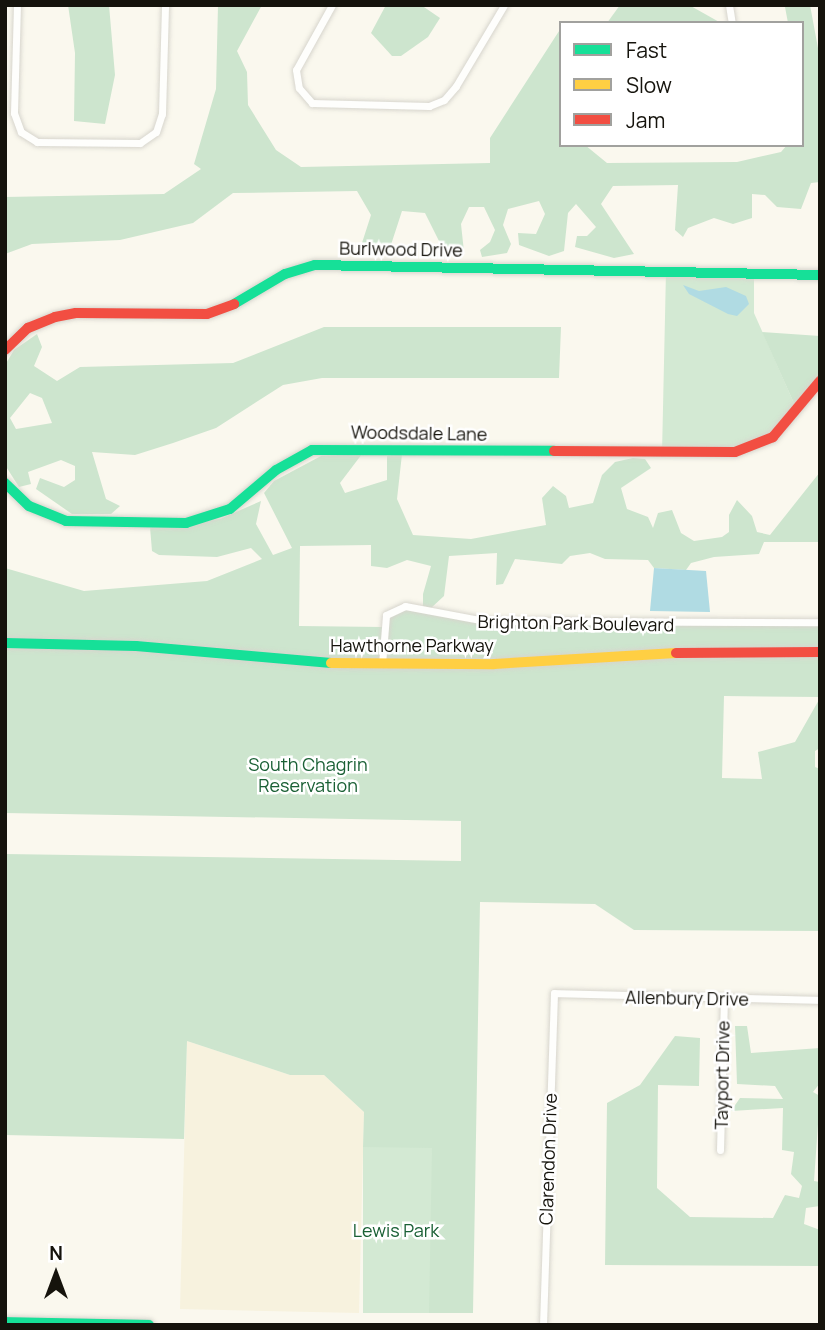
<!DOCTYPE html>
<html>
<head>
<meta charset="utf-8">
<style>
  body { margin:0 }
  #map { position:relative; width:825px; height:1330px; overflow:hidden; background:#faf8ee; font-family:Manrope,sans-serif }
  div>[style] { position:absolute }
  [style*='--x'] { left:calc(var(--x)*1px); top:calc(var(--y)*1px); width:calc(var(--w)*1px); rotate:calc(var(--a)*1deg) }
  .built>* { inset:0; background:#f7f2de }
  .green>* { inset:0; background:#d3e9d3; transform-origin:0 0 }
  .forest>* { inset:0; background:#cde5ce }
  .water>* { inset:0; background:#b0dbe3 }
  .roads { filter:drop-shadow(0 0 2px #d7d5cd) drop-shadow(0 0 2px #d7d5cd) }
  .street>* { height:7px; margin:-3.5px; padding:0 3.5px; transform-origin:3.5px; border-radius:3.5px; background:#fefefc }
  .fast>* { height:10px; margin:-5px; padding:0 5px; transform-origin:5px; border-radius:5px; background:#16e098 }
  .slow>* { height:10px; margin:-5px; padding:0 5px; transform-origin:5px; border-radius:5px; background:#ffcf43 }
  .jam>* { height:10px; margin:-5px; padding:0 5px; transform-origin:5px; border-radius:5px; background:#f24e42 }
  span { translate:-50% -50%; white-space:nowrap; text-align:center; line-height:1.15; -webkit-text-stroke:5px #fff; paint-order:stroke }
  .street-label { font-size:18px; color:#15130c }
  .park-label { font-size:18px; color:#1a6035 }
  .frame { position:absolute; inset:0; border:7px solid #15130c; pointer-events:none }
  .legend { position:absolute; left:559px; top:21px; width:245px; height:126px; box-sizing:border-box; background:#fff; border:2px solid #a1a19e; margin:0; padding:9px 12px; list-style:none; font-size:21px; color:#15130c }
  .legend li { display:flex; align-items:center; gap:14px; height:35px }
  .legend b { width:35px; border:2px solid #a1a19e }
  .north { position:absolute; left:21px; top:1239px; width:70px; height:70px; -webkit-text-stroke:5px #fff; paint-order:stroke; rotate:0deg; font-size:19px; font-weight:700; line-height:28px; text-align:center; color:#15130c }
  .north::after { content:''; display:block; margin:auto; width:24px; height:32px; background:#15130c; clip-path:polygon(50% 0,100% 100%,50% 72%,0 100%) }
</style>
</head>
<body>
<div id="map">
  <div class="built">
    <div style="clip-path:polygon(187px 1041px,290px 1075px,324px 1075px,364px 1112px,359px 1313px,180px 1309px)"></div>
  </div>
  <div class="green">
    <div style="clip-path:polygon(666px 271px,754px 272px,754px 313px,797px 410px,755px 445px,662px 453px)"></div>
    <div style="left:363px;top:1147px;width:70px;height:166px"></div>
  </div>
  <div class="forest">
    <div style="clip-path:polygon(68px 5px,109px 5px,115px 75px,105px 124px,74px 121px,75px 53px)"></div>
    <div style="clip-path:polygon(218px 5px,262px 5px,237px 51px,247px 72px,248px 105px,276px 150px,301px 167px,490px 163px,490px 138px,561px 28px,561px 145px,585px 145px,607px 163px,737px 162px,781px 152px,787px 145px,802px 145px,804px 124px,802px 23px,788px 23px,785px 7px,810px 5px,820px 59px,820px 182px,811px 183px,801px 209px,777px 207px,765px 195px,752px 194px,752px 218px,733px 224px,714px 218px,688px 228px,683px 237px,675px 230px,678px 185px,613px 186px,601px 204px,634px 254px,614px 258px,575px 247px,577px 236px,587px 236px,596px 227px,576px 204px,568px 213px,564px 251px,549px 256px,519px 245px,518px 233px,536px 234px,545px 214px,539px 201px,508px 209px,503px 225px,511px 244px,507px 253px,482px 257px,480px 250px,490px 242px,495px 230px,484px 207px,469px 207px,461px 224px,464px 252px,446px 255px,425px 213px,402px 211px,388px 254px,375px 252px,361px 246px,371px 215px,357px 191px,233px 193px,193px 223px,120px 240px,32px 244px,5px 254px,5px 197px,164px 194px,201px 169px,194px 164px,216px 89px)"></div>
    <div style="clip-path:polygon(386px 5px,421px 5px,440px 18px,428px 37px,401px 56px,392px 56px,371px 33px)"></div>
    <div style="clip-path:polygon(620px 5px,689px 5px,721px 23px,607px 23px)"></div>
    <div style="clip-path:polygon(evenodd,324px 327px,561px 327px,559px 378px,322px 378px,283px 385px,216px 428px,173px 443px,135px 455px,92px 452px,106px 499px,120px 506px,111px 514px,72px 514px,36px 489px,40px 478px,64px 487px,75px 480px,75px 466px,61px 460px,28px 472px,31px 484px,19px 487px,5px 465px,5px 365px,14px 350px,37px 334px,42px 347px,34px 366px,57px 381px,80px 367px,233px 363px,324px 327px,30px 393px,42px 398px,52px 423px,16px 429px,10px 418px,30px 393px)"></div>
    <div style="clip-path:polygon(762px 332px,820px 336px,820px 381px,797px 410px)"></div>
    <div style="clip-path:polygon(evenodd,362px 454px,340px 483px,345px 493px,387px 480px,387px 456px,402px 454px,397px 499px,413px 535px,471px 539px,546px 525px,542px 498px,553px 486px,566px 496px,569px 508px,593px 503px,602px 475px,615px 462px,633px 458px,645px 459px,651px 468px,621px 488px,627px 509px,648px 517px,653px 528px,658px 513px,672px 510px,681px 533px,694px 541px,722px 537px,729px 532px,729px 515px,737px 500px,752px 516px,757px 532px,770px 535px,820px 472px,820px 542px,764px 542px,759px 554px,714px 557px,691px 563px,686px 570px,654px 568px,648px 560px,605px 559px,590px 553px,570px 556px,562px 564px,515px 559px,503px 584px,496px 585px,497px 553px,449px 556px,444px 596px,431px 608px,423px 606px,423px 594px,431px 566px,407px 560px,387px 568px,371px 566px,371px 545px,300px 546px,299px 626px,383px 627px,397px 608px,447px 616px,631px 623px,820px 622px,820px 748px,815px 751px,815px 767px,820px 769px,820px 931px,634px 930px,595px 904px,480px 902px,473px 1313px,429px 1313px,432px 1148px,363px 1147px,364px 1112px,324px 1075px,290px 1075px,187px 1041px,184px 1139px,5px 1135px,5px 854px,461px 861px,461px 821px,5px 813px,5px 568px,84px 591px,207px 581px,262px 559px,251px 548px,217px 557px,159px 555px,152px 551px,150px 527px,220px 519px,261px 501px,256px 524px,273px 555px,292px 548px,264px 493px,274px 481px,321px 456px,362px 454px,724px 696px,819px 697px,820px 698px,795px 742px,758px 752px,762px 779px,722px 778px,724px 696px)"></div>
    <div style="clip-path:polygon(735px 1026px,747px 1026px,751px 1053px,820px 1048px,820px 1083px,813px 1092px,820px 1096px,814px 1181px,820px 1182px,820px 1206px,806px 1208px,804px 1224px,820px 1230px,820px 1266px,605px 1265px,607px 1103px,640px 1085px,675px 1036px,700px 1038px,699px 1086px,658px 1085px,657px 1188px,690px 1217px,773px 1218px,785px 1195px,799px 1198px,802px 1186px,791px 1174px,794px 1152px,782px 1150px,783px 1108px,731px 1111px,740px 1098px,783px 1099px,775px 1086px,737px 1084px)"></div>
  </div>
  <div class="water">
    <div style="clip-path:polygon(683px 285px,699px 291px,726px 287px,746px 296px,749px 304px,737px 316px,728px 314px,689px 294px)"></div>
    <div style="clip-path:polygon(654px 568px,706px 571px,710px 612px,650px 611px)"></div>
  </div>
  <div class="roads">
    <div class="street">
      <div style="--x:17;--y:5;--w:108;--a:91.6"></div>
      <div style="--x:14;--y:113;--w:20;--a:70"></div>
      <div style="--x:21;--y:132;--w:19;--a:32"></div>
      <div style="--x:37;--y:142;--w:103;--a:0.6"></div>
      <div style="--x:140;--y:143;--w:19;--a:-35"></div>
      <div style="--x:156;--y:132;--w:19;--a:-72"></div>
      <div style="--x:162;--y:114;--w:109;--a:-88.4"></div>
      <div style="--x:332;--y:5;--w:74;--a:119"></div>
      <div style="--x:296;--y:70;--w:18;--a:81"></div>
      <div style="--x:299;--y:88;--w:20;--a:49"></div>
      <div style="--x:312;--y:103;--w:117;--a:1.5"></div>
      <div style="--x:429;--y:106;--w:16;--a:-22"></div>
      <div style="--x:444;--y:100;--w:18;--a:-49"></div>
      <div style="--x:456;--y:86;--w:94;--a:-59.3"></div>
      <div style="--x:729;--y:5;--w:18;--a:81"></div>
      <div style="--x:382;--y:664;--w:49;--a:-85.3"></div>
      <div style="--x:386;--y:615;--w:21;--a:-25"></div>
      <div style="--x:405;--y:606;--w:81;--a:10.6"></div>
      <div style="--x:485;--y:621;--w:335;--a:0.2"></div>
      <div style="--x:720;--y:1150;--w:150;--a:-88.5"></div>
      <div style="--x:543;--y:1325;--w:332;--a:-88.1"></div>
      <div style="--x:554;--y:993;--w:266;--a:1.5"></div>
    </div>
    <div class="fast">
      <div style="--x:234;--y:304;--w:59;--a:-30.5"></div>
      <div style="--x:285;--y:274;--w:31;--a:-17"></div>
      <div style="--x:315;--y:265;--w:505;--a:1.13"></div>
      <div style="--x:5;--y:483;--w:33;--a:44"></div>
      <div style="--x:29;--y:506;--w:40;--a:22"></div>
      <div style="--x:66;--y:521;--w:120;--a:1"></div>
      <div style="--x:186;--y:523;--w:46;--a:-17.7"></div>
      <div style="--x:230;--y:509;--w:60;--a:-40.3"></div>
      <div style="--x:276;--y:470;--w:41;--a:-29.1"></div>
      <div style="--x:312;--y:450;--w:242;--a:0.2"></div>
      <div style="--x:5;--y:643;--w:131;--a:1.3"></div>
      <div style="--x:136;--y:646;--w:196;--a:5"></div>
      <div style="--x:5;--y:1322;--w:144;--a:1.2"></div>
    </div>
    <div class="slow">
      <div style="--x:331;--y:663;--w:163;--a:0.4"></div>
      <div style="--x:494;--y:664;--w:182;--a:-3.5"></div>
    </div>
    <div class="jam">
      <div style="--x:5;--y:350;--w:32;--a:-44"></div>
      <div style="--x:28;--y:328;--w:29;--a:-22"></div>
      <div style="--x:55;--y:317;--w:21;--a:-11"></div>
      <div style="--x:76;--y:313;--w:131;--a:0.4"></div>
      <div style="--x:207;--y:314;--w:29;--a:-20"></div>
      <div style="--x:554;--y:451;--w:181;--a:0.3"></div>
      <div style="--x:735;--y:452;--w:41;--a:-21.5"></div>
      <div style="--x:773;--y:437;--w:73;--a:-50"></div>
      <div style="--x:676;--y:653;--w:144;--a:-0.4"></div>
    </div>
  </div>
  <div class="street-label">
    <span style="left:401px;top:249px;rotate:1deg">Burlwood Drive</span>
    <span style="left:419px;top:433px;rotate:1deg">Woodsdale Lane</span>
    <span style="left:576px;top:623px;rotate:1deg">Brighton Park Boulevard</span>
    <span style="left:412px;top:645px">Hawthorne Parkway</span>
    <span style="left:687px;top:998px;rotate:1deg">Allenbury Drive</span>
    <span style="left:722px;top:1075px;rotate:-89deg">Tayport Drive</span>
    <span style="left:548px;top:1159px;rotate:-88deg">Clarendon Drive</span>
  </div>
  <div class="park-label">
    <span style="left:308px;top:775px">South Chagrin<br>Reservation</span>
    <span style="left:396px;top:1230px">Lewis Park</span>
  </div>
  <div class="frame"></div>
  <ul class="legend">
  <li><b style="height:9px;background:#16e098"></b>Fast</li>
  <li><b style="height:9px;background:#ffcf43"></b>Slow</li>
  <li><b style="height:9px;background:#f24e42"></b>Jam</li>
  </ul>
  <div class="north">N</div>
</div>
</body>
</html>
